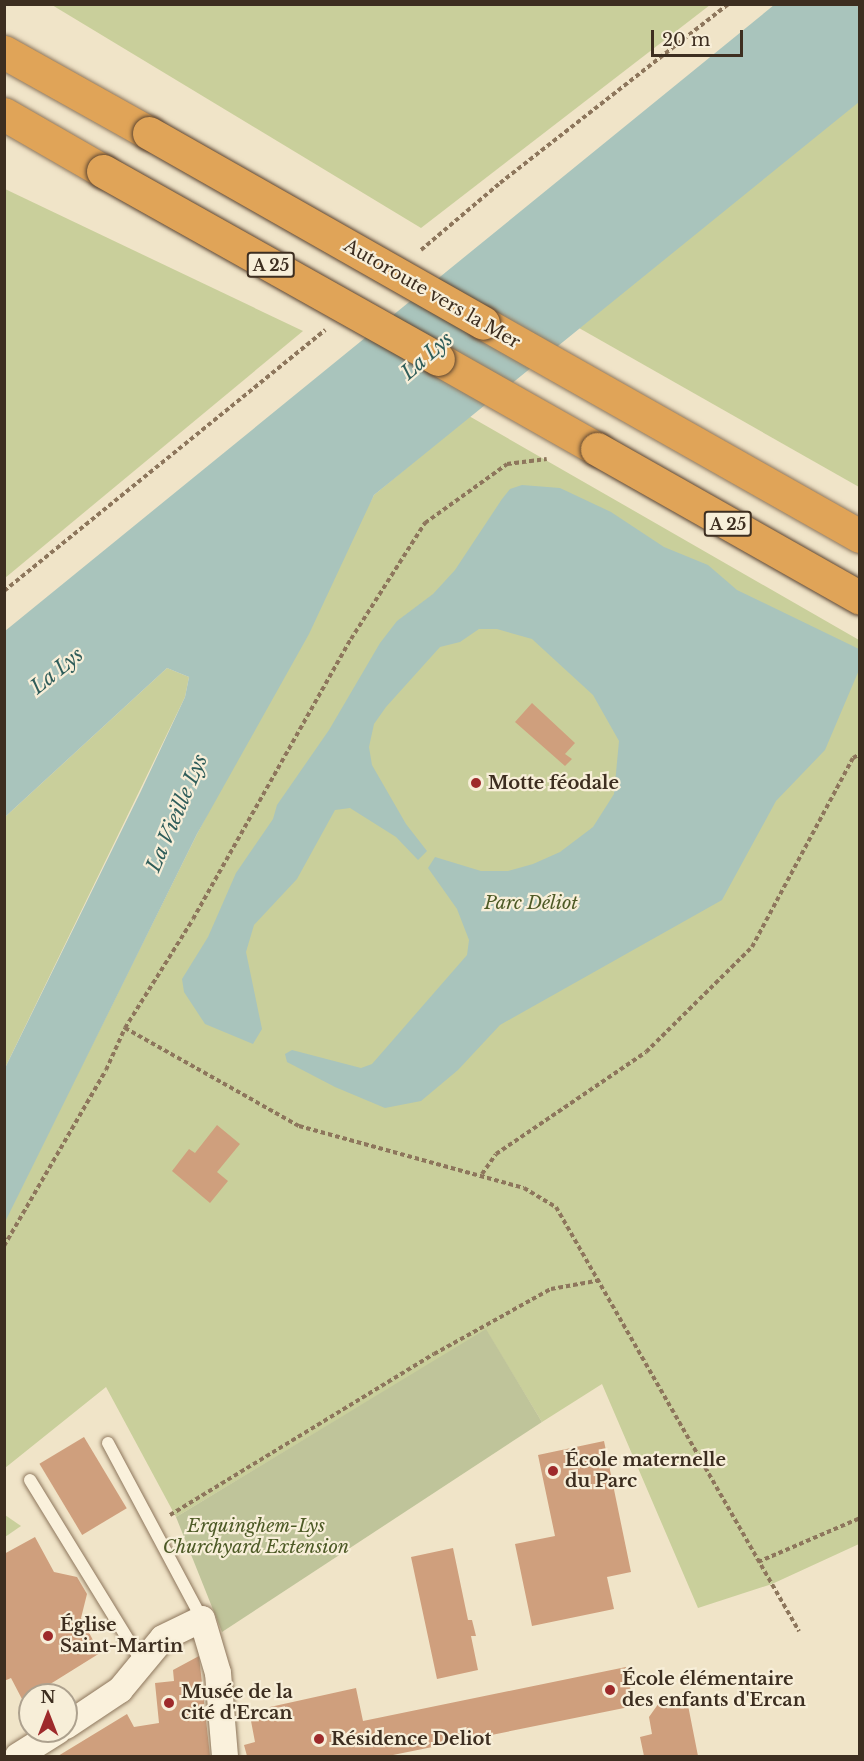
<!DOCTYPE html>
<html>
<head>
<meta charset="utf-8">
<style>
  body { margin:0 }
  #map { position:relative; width:864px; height:1761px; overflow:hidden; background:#f0e4c8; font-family:"Libre Baskerville",serif }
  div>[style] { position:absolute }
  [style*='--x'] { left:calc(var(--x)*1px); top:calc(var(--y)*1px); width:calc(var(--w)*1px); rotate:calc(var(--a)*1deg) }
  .green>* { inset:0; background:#c9cf9b }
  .cemetery>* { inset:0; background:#bfc49a }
  .water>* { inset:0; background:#a9c4bc }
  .building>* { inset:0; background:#cf9f7d; transform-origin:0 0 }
  .path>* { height:4px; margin-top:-2px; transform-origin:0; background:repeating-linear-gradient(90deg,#8d765c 0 4.5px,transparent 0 7.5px) }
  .roads { filter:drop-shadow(0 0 2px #8d765c) drop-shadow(0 0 2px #8d765c) }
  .lane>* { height:12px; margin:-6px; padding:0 6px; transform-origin:6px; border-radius:6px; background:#faf1dc }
  .street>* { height:26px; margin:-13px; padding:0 13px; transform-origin:13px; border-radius:13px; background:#faf1dc }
  .highway>* { height:33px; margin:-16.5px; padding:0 16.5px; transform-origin:16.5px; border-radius:16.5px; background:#e0a458 }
  .bridges { filter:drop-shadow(0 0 2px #5b4430) drop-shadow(0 0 2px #5b4430) }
  .highway-bridge>* { height:33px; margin:-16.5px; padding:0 16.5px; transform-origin:16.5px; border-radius:16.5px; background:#e0a458 }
  .dots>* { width:16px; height:16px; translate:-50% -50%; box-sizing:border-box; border:3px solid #f7eed8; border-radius:50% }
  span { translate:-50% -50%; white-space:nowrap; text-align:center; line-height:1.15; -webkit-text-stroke:4.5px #f7eed8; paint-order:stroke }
  .shield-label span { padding:2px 4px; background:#f7eed8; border:2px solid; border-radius:4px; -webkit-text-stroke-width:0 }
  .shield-label { font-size:16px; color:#3d2e20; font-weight:700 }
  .street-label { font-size:18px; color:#3d2e20 }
  .poi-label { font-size:18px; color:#3d2e20; font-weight:700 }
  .left { translate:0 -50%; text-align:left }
  .park-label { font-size:18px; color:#4d5a26; font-style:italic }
  .water-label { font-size:20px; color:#2f5d5a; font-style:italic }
  .frame { position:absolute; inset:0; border:6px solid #3d2e20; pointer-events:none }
  .north { position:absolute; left:18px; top:1683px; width:60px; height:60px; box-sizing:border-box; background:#f7eed8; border:2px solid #ada18e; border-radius:50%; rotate:0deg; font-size:16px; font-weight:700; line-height:24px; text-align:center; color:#3d2e20 }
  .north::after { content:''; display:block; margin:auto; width:21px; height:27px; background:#9e2a2b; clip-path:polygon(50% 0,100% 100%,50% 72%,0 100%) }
  .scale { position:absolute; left:651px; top:30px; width:92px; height:27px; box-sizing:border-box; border:3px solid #3d2e20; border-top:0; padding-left:8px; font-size:18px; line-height:21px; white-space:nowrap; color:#3d2e20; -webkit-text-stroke:4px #f7eed8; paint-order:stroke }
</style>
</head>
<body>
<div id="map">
  <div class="green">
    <div style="clip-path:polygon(52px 5px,710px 5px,421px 228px)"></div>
    <div style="clip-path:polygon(859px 100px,859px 487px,579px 328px)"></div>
    <div style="clip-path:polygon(5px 189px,303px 331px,5px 578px,4px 578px)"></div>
    <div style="clip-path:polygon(469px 416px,859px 640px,859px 1544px,772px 1584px,698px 1608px,602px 1384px,542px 1422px,486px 1330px,176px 1517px,106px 1387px,5px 1468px,4px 1222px,197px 834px,374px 495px)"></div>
    <div style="clip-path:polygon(167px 668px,189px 677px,185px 697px,5px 1068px,5px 817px)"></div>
    <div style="clip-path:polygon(5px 1515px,21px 1526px,5px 1537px)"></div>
  </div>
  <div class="cemetery">
    <div style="clip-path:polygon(486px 1329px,542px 1422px,222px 1632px,176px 1517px)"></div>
  </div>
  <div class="water">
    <div style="clip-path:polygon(774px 5px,859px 5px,859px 102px,374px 495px,309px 634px,197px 834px,5px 1222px,5px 1068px,141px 791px,185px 697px,189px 677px,167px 668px,5px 817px,5px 631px)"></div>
    <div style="clip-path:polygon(522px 485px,560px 488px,611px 512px,664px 547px,708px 565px,737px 590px,859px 649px,859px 670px,825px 750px,776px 801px,722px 900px,500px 1025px,458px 1070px,421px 1101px,385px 1108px,335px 1087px,287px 1062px,285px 1054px,292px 1050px,361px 1068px,372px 1064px,467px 955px,469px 940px,457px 909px,428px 868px,435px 857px,481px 871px,508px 871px,533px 864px,560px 852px,593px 827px,614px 794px,619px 741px,593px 695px,532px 639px,497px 629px,479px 629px,460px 642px,440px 647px,386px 707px,374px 724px,369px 747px,372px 765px,406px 824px,427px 851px,418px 860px,396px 837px,350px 808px,335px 810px,297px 879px,254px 925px,246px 952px,262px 1029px,253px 1044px,205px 1024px,184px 992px,182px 979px,208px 937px,236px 873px,273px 819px,277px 805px,329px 730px,380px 643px,397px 621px,433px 594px,455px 570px,502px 499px,510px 489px)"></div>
  </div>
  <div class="building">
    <div style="clip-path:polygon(532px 703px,575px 743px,565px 754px,572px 759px,565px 766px,515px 722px)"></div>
    <div style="clip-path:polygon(217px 1125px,240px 1144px,217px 1172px,228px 1181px,210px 1203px,172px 1171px,189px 1149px,195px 1153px)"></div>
    <div style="left:84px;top:1437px;width:83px;height:52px;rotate:59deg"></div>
    <div style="clip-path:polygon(604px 1441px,631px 1572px,607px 1577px,614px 1609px,532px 1626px,515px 1544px,555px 1536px,538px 1455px)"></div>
    <div style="clip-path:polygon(35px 1537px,54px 1572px,77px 1577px,87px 1594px,81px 1618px,100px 1653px,23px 1701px,11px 1678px,4px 1681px,4px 1554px)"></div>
    <div style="clip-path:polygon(453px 1548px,468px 1620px,472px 1620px,476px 1636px,471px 1636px,478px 1670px,437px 1679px,411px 1557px)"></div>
    <div style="clip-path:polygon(199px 1656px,210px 1756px,58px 1756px,127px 1714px,134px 1727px,159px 1723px,155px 1683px,174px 1681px,173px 1670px)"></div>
    <div style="clip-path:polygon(626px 1667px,634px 1706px,388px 1756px,247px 1756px,244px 1745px,255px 1742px,251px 1721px,267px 1718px,270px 1707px,356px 1688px,363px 1721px)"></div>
    <div style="clip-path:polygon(686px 1695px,698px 1756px,644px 1756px,640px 1737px,652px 1734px,649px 1717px,661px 1700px)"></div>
  </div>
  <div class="path">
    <div style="--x:421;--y:250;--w:104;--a:-40.3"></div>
    <div style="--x:500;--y:183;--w:290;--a:-38.1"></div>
    <div style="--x:4;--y:591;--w:414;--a:-39.1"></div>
    <div style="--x:125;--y:1028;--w:128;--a:-58"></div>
    <div style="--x:193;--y:919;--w:322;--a:-60.6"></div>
    <div style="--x:351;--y:639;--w:138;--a:-57.5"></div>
    <div style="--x:425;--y:523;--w:101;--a:-35.7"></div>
    <div style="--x:507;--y:464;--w:40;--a:-7.1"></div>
    <div style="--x:482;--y:1174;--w:24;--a:-55"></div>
    <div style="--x:496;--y:1154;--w:181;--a:-34.2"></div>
    <div style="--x:646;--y:1052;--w:149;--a:-44.7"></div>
    <div style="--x:752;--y:947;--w:214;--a:-61.9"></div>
    <div style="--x:853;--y:758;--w:8;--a:-30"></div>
    <div style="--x:4;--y:1246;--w:203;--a:-59.9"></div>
    <div style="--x:106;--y:1070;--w:46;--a:-65.7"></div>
    <div style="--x:125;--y:1028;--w:200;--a:29.4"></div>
    <div style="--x:299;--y:1126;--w:233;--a:15.4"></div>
    <div style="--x:524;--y:1188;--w:37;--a:31"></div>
    <div style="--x:556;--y:1207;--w:489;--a:60.2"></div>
    <div style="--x:170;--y:1515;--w:309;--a:-31.4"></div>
    <div style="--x:434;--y:1354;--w:134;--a:-29.1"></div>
    <div style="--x:551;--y:1289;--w:51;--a:-10.2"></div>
    <div style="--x:758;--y:1562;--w:111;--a:-23.3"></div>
  </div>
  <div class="roads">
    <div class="lane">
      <div style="--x:108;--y:1443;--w:200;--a:61.9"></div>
      <div style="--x:30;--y:1480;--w:214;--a:58.4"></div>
    </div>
    <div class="street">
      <div style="--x:66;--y:1726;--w:65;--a:-33.7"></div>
      <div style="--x:120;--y:1690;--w:67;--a:-50.4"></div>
      <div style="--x:163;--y:1638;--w:43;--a:-26"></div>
      <div style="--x:202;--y:1619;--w:56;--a:73.5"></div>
      <div style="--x:218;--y:1673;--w:83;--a:85.2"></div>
      <div style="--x:18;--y:1756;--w:47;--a:-32"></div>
    </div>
    <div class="highway">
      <div style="--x:4;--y:52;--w:166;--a:29.2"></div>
      <div style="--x:4;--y:114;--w:114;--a:29.9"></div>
      <div style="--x:483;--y:323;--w:433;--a:29.5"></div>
      <div style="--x:438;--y:359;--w:183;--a:29.5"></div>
    </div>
  </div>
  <div class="bridges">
    <div class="highway-bridge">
      <div style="--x:149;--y:133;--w:384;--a:29.6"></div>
      <div style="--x:103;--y:171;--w:384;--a:29.3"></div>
      <div style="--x:597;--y:449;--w:302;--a:29.5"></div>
    </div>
  </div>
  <div class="dots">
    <div style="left:476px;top:783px;background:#9e2a2b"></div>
    <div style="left:553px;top:1471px;background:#9e2a2b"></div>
    <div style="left:48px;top:1636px;background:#9e2a2b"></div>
    <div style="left:610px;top:1690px;background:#9e2a2b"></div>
    <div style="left:169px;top:1703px;background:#9e2a2b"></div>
    <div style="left:319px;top:1739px;background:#9e2a2b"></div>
  </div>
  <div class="shield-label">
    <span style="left:271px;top:265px">A 25</span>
    <span style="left:728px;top:524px">A 25</span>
  </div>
  <div class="street-label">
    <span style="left:432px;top:294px;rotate:30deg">Autoroute vers la Mer</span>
  </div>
  <div class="poi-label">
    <span class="left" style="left:488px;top:783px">Motte féodale</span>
    <span class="left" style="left:565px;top:1471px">École maternelle<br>du Parc</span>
    <span class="left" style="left:60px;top:1636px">Église<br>Saint-Martin</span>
    <span class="left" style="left:622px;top:1690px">École élémentaire<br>des enfants d'Ercan</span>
    <span class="left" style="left:181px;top:1703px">Musée de la<br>cité d'Ercan</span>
    <span class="left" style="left:331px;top:1739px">Résidence Deliot</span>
  </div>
  <div class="park-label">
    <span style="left:531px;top:903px">Parc Déliot</span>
    <span style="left:256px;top:1537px">Erquinghem-Lys<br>Churchyard Extension</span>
  </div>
  <div class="water-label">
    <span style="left:427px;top:356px;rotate:-41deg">La Lys</span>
    <span style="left:57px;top:671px;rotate:-39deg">La Lys</span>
    <span style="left:177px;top:813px;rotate:-67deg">La Vieille Lys</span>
  </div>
  <div class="frame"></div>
  <div class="north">N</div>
  <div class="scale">20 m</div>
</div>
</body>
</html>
